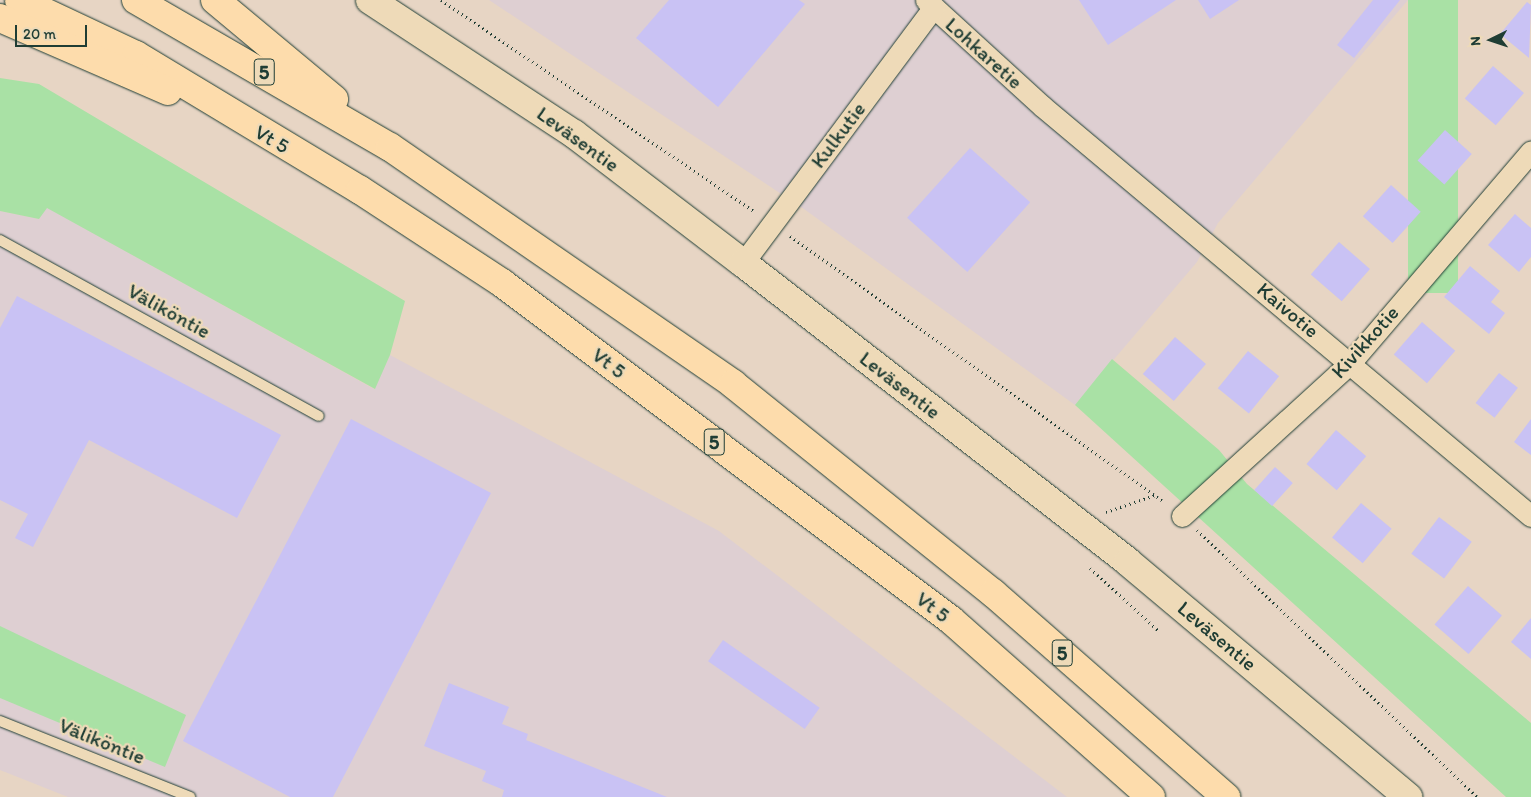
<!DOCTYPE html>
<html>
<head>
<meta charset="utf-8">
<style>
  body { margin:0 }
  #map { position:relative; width:1531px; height:797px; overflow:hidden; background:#e7d5c4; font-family:Itim,sans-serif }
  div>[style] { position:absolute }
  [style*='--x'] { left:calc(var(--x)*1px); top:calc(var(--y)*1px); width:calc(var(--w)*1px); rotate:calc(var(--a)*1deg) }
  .built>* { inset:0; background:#decfd2 }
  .green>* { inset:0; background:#a9e1a5; transform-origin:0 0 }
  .building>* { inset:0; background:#c9c2f4; transform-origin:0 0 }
  .path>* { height:3px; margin-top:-1.5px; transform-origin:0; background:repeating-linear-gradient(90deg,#1f3d34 0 1px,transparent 0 5px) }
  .roads { filter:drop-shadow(0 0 1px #1f3d34) drop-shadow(0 0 1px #1f3d34) }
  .service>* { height:10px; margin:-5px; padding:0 5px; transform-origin:5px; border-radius:5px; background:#eedab8 }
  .minor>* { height:21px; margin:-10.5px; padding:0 10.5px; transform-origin:10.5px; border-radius:10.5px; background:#eedab8 }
  .secondary>* { height:28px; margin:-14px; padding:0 14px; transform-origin:14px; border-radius:14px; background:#eedab8 }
  .motorway>* { height:28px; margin:-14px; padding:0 14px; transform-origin:14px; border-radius:14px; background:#fddcac }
  span { translate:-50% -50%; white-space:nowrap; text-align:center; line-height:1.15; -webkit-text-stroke:4.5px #eedab8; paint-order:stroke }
  .shield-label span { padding:1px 4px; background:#eedab8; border:1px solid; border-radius:4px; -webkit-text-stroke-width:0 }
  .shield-label { font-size:20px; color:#1f3d34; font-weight:700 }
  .street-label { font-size:21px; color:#1f3d34 }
  .north { position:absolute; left:1466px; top:15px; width:50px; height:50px; -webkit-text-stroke:4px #eedab8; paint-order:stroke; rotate:266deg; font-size:14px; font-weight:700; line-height:20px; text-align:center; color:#1f3d34 }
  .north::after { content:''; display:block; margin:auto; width:18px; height:22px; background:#1f3d34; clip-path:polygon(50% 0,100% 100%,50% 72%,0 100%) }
  .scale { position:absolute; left:15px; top:25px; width:72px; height:22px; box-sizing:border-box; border:2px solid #1f3d34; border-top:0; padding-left:6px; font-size:15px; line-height:18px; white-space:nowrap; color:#1f3d34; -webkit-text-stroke:4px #eedab8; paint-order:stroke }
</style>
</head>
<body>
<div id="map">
  <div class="built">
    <div style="clip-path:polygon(489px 0,1408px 0,1218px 223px,1197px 262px,1075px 405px,804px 209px)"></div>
    <div style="clip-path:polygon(46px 207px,374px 389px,390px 355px,719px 531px,1067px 797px,68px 797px,0 770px,0 211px,39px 219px)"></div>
  </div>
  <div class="green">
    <div style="left:1408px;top:0;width:50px;height:293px"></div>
    <div style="clip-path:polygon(0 78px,39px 84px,405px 301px,390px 355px,375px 389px,47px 208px,39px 219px,0 211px)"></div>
    <div style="clip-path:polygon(1112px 359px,1219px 450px,1247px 484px,1531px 723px,1531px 797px,1506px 797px,1075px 405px)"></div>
    <div style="clip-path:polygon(0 626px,186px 715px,165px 767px,0 698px)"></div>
  </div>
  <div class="building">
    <div style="clip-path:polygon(669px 0,799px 0,805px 4px,718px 107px,636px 38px)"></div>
    <div style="clip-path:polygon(1079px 0,1176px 0,1108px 45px)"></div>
    <div style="clip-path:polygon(1198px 0,1239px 0,1210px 19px)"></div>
    <div style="clip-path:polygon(1373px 0,1400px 0,1354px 58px,1337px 45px)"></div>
    <div style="clip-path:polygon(1527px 2px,1531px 5px,1529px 58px,1500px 34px)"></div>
    <div style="left:1493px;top:66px;width:41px;height:43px;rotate:41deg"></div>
    <div style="left:1445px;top:130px;width:36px;height:41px;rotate:42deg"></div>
    <div style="left:970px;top:148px;width:81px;height:94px;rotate:42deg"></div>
    <div style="left:1391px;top:185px;width:40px;height:42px;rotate:42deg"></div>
    <div style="clip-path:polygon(1515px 214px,1531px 228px,1531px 257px,1519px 272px,1488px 245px)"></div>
    <div style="left:1339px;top:242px;width:41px;height:43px;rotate:41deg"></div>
    <div style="clip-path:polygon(1470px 266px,1500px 291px,1491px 302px,1505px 313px,1489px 334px,1444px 297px)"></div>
    <div style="clip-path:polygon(17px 296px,281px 435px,237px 518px,89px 440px,33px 547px,15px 538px,28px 514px,0 500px,0 328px)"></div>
    <div style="left:1422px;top:322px;width:44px;height:43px;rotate:41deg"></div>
    <div style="left:1175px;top:337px;width:41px;height:49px;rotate:41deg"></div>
    <div style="left:1248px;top:351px;width:40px;height:48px;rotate:39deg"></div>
    <div style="left:1499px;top:373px;width:24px;height:38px;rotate:38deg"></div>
    <div style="clip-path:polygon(351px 419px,491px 493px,333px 797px,290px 797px,183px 741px)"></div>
    <div style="clip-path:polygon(1531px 419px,1531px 455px,1514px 442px)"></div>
    <div style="left:1336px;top:430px;width:40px;height:45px;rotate:41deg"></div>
    <div style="left:1275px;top:467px;width:24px;height:31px;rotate:42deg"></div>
    <div style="left:1361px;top:503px;width:40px;height:45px;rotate:40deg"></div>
    <div style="left:1439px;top:517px;width:41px;height:46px;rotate:37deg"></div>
    <div style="left:1468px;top:586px;width:45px;height:51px;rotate:41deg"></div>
    <div style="clip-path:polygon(1531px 618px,1531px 659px,1511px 642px)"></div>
    <div style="left:723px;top:640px;width:118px;height:26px;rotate:35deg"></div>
    <div style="clip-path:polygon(449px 683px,509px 707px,502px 724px,528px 734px,526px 740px,667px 797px,502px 797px,504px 790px,482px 781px,486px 771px,424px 746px)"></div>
  </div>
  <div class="path">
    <div style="--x:441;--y:0;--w:377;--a:34"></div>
    <div style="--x:790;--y:236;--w:459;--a:35.4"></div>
    <div style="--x:1106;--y:512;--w:52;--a:-19.1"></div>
    <div style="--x:1197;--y:530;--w:387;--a:43.6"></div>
    <div style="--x:1090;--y:568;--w:92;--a:42.4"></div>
  </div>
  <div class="roads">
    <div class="service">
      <div style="--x:0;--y:240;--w:364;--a:28.9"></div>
      <div style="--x:0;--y:721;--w:205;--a:21.8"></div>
    </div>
    <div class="minor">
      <div style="--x:926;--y:0;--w:157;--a:42.4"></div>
      <div style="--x:1042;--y:106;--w:638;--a:39.98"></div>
      <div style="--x:743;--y:263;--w:319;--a:-53.3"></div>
      <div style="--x:1182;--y:516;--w:229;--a:-42.3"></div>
      <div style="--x:1351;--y:362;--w:277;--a:-49.5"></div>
    </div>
    <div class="secondary">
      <div style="--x:370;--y:0;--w:244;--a:33.3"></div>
      <div style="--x:574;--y:134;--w:213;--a:37.4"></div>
      <div style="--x:743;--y:263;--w:487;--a:37.8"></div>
      <div style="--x:1128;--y:562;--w:366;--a:40"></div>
    </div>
    <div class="motorway">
      <div style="--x:19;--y:0;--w:129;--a:25.2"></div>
      <div style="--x:136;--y:55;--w:262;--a:31.1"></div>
      <div style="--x:360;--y:190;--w:170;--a:33.2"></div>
      <div style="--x:502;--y:283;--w:561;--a:36.89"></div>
      <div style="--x:951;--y:620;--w:267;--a:41.5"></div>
      <div style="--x:136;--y:0;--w:293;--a:30.1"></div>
      <div style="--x:390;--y:147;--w:417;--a:34.6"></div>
      <div style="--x:733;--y:384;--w:334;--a:38.8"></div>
      <div style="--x:993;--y:593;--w:310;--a:41.2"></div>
      <div style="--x:215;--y:0;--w:155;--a:39.8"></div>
      <div style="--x:0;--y:18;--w:183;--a:23.5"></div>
    </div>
  </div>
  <div class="shield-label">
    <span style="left:264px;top:72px">5</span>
    <span style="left:714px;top:442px">5</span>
    <span style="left:1062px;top:653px">5</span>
  </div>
  <div class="street-label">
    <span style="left:984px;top:53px;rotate:42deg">Lohkaretie</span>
    <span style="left:838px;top:135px;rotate:-53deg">Kulkutie</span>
    <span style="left:272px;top:139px;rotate:30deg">Vt 5</span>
    <span style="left:578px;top:139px;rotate:36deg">Leväsentie</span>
    <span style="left:1288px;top:310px;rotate:40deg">Kaivotie</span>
    <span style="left:169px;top:311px;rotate:29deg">Väliköntie</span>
    <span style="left:1365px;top:342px;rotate:-48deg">Kivikkotie</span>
    <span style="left:609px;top:363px;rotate:37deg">Vt 5</span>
    <span style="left:900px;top:385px;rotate:38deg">Leväsentie</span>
    <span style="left:933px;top:607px;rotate:37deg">Vt 5</span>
    <span style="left:1217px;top:636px;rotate:40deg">Leväsentie</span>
    <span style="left:102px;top:741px;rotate:22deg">Väliköntie</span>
  </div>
  <div class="north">N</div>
  <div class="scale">20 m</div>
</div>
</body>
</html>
